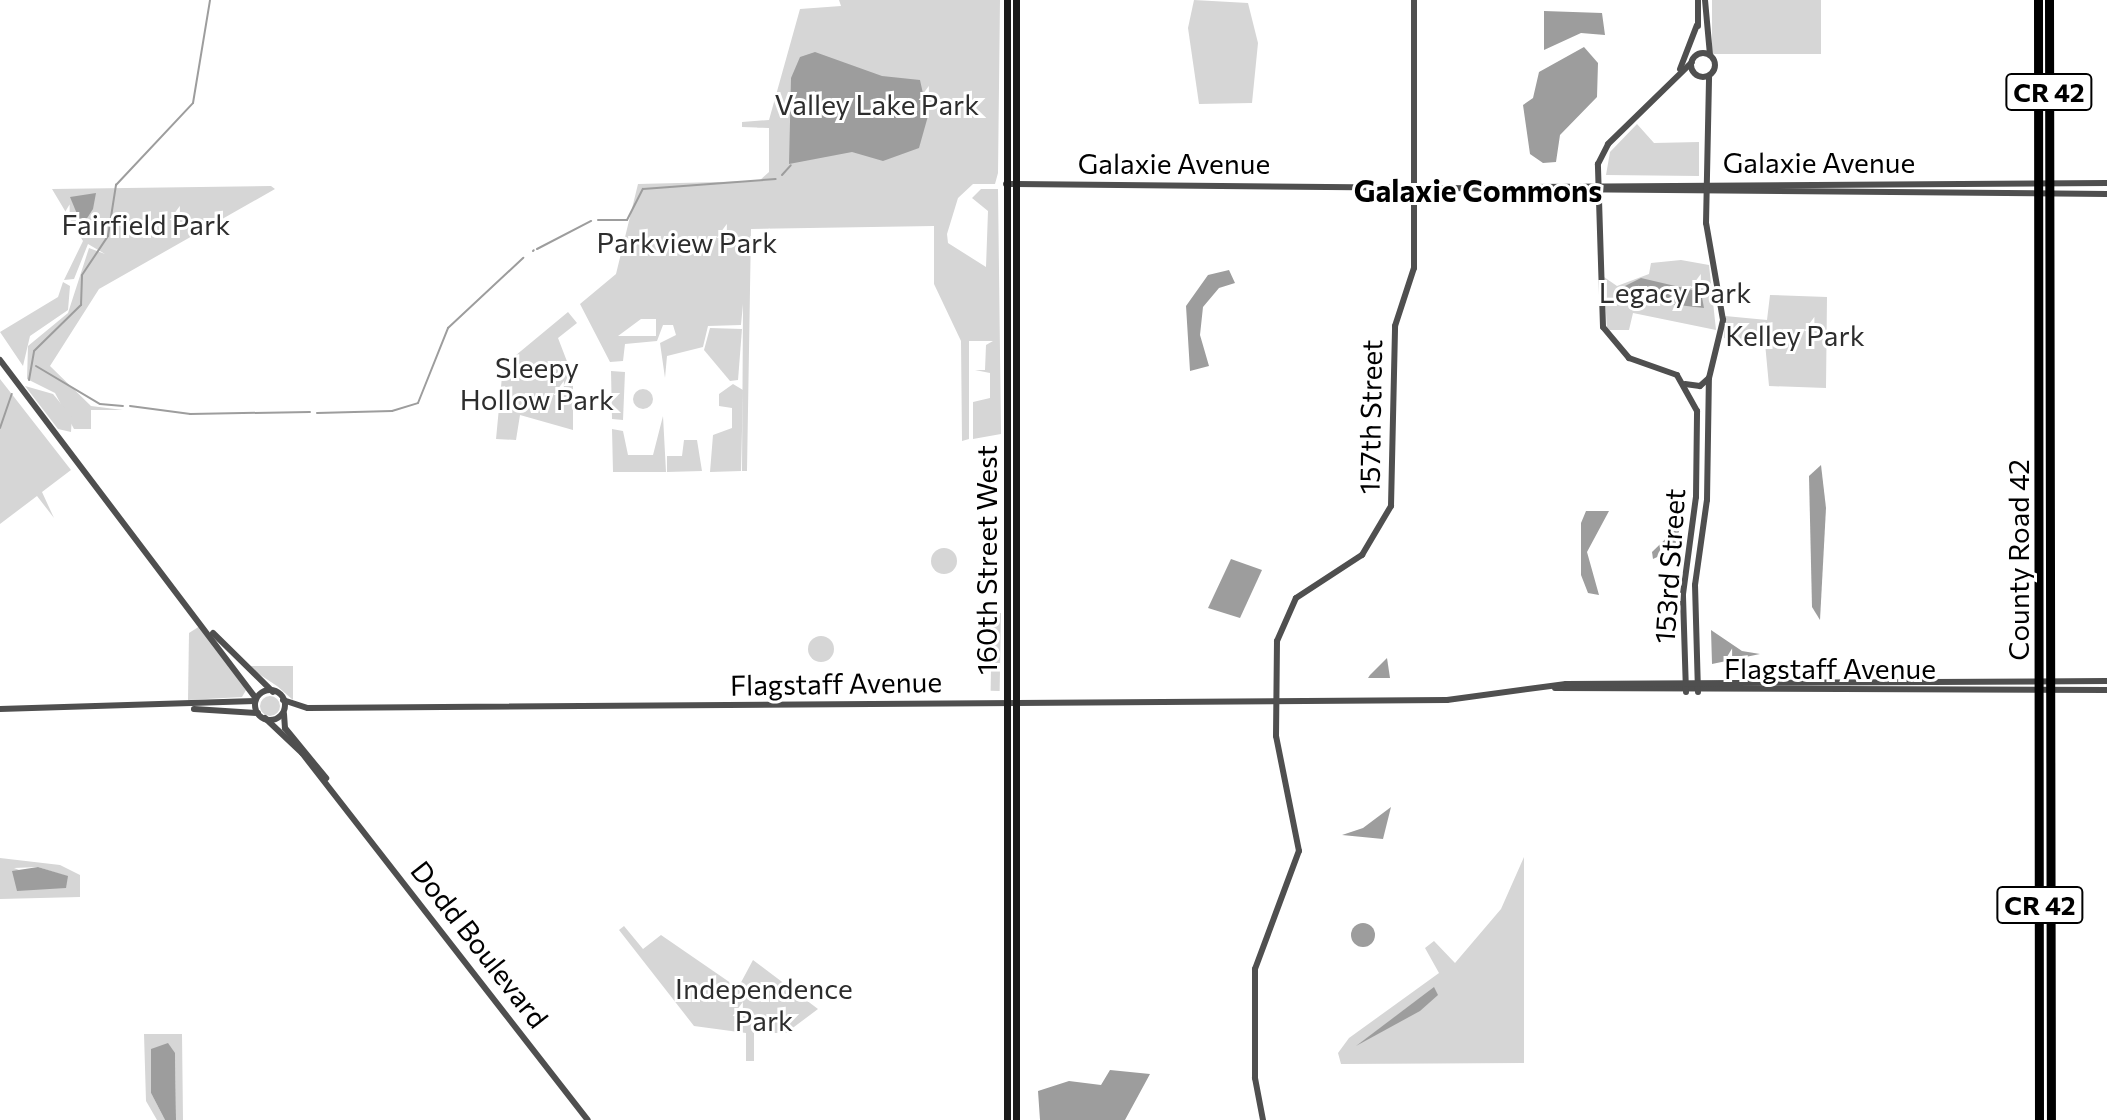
<!DOCTYPE html>
<html>
<head>
<meta charset="utf-8">
<style>
  body { margin:0 }
  #map { position:relative; width:2107px; height:1120px; overflow:hidden; background:#fff; font-family:Commissioner,sans-serif }
  div>[style] { position:absolute }
  [style*='--x'] { left:calc(var(--x)*1px); top:calc(var(--y)*1px); width:calc(var(--w)*1px); rotate:calc(var(--a)*1deg) }
  .green>* { inset:0; background:#d6d6d6; transform-origin:0 0 }
  .round { border-radius:50% }
  .water>* { inset:0; background:#9d9d9d }
  .stream>* { height:2px; margin:-1px; padding:0 1px; transform-origin:1px; border-radius:1px; background:#9d9d9d }
  .tertiary>* { height:6px; margin:-3px; padding:0 3px; transform-origin:3px; border-radius:3px; background:#4f4f4f }
  .tertiary>.ring { margin:-3px; padding:0; box-sizing:content-box; background:none; border:6px solid #4f4f4f; border-radius:50% }
  .secondary>* { height:7px; margin:-3.5px; padding:0 3.5px; transform-origin:3.5px; border-radius:3.5px; background:#1c1c1c }
  .trunk>* { height:9px; margin:-4.5px; padding:0 4.5px; transform-origin:4.5px; border-radius:4.5px; background:#000 }
  span { translate:-50% -50%; white-space:nowrap; text-align:center; line-height:1.15; -webkit-text-stroke:6px #fff; paint-order:stroke }
  .shield-label span { padding:2px 6px; background:#fff; border:2px solid; border-radius:6px; -webkit-text-stroke-width:0 }
  .shield-label { font-size:26px; color:#000; font-weight:700 }
  .park-label { font-size:28px; color:#2d2d2d }
  .street-label { font-size:28px; color:#000 }
  .neighbourhood-label { font-size:30px; color:#000; font-weight:700 }
</style>
</head>
<body>
<div id="map">
  <div class="green">
    <div style="clip-path:polygon(evenodd,839px 0,1000px 0,998px 173px,995px 184px,973px 184px,958px 198px,947px 234px,948px 243px,986px 267px,988px 211px,972px 198px,981px 189px,998px 189px,1001px 434px,973px 439px,973px 402px,990px 398px,990px 373px,975px 370px,985px 370px,986px 345px,993px 341px,969px 341px,969px 439px,962px 441px,961px 341px,934px 284px,934px 226px,751px 229px,747px 471px,742px 471px,743px 304px,741px 325px,708px 326px,703px 347px,667px 356px,665px 378px,660px 343px,676px 335px,673px 325px,663px 325px,657px 341px,625px 344px,623px 361px,610px 362px,580px 304px,616px 274px,638px 184px,759px 181px,769px 172px,769px 128px,742px 127px,742px 122px,769px 120px,800px 9px,841px 6px,839px 0,641px 319px,656px 319px,656px 336px,618px 336px,641px 319px)"></div>
    <div style="clip-path:polygon(1194px 0,1248px 3px,1258px 43px,1252px 103px,1199px 104px,1188px 28px)"></div>
    <div style="left:1821px;top:0;width:54px;height:109px;rotate:90deg"></div>
    <div style="clip-path:polygon(1637px 124px,1654px 143px,1699px 142px,1699px 176px,1606px 175px,1610px 152px)"></div>
    <div style="clip-path:polygon(271px 186px,275px 189px,99px 289px,50px 366px,91px 406px,123px 410px,91px 410px,91px 429px,74px 429px,55px 393px,27px 379px,28px 346px,68px 313px,89px 248px,105px 254px,88px 244px,74px 279px,64px 280px,83px 241px,52px 189px)"></div>
    <div style="clip-path:polygon(1681px 260px,1709px 265px,1716px 330px,1633px 313px,1629px 330px,1607px 330px,1604px 277px,1617px 286px,1649px 274px,1651px 263px)"></div>
    <div style="clip-path:polygon(63px 282px,70px 286px,68px 310px,30px 336px,23px 366px,0 332px,58px 297px)"></div>
    <div style="clip-path:polygon(1770px 295px,1827px 297px,1826px 388px,1769px 386px,1765px 343px,1724px 338px,1725px 316px,1767px 320px)"></div>
    <div style="clip-path:polygon(568px 312px,577px 323px,558px 338px,573px 377px,573px 430px,520px 415px,516px 440px,496px 439px,503px 366px)"></div>
    <div style="clip-path:polygon(710px 328px,742px 329px,738px 380px,730px 381px,704px 350px)"></div>
    <div style="clip-path:polygon(611px 371px,625px 372px,623px 420px,612px 419px)"></div>
    <div style="clip-path:polygon(0 379px,71px 470px,42px 492px,54px 518px,37px 496px,0 524px)"></div>
    <div style="clip-path:polygon(733px 384px,743px 390px,741px 471px,710px 472px,713px 435px,732px 428px,732px 408px,719px 406px,719px 394px)"></div>
    <div style="clip-path:polygon(25px 386px,53px 394px,72px 417px,71px 432px,58px 429px)"></div>
    <div class="round" style="left:633px;top:389px;width:20px;height:20px"></div>
    <div style="clip-path:polygon(663px 416px,666px 472px,613px 472px,612px 429px,623px 431px,628px 455px,653px 455px)"></div>
    <div style="clip-path:polygon(684px 440px,697px 440px,702px 471px,667px 472px,667px 456px,682px 456px)"></div>
    <div class="round" style="left:931px;top:548px;width:26px;height:26px"></div>
    <div style="left:1001px;top:613px;width:78px;height:9px;rotate:91deg"></div>
    <div style="clip-path:polygon(200px 626px,246px 690px,242px 697px,188px 700px,189px 633px)"></div>
    <div class="round" style="left:808px;top:636px;width:26px;height:26px"></div>
    <div style="clip-path:polygon(247px 666px,293px 666px,293px 700px,277px 686px)"></div>
    <div class="round" style="left:260px;top:696px;width:20px;height:20px"></div>
    <div style="clip-path:polygon(1524px 857px,1524px 1063px,1341px 1064px,1338px 1053px,1349px 1038px,1439px 973px,1425px 948px,1434px 941px,1455px 963px,1501px 909px)"></div>
    <div style="clip-path:polygon(evenodd,0 858px,60px 865px,80px 875px,80px 897px,0 899px,0 858px,38px 867px,66px 876px,66px 888px,14px 868px,38px 867px)"></div>
    <div style="clip-path:polygon(624px 926px,643px 949px,661px 935px,738px 988px,753px 960px,818px 1009px,786px 1033px,754px 1033px,754px 1061px,746px 1061px,746px 1033px,694px 1026px,619px 930px)"></div>
    <div style="clip-path:polygon(144px 1034px,182px 1034px,183px 1120px,176px 1120px,175px 1053px,151px 1093px,165px 1120px,157px 1120px,146px 1101px)"></div>
  </div>
  <div class="water">
    <div style="clip-path:polygon(1544px 11px,1602px 13px,1605px 35px,1581px 33px,1544px 50px)"></div>
    <div style="clip-path:polygon(1584px 47px,1598px 63px,1597px 97px,1560px 135px,1556px 162px,1543px 163px,1530px 154px,1523px 105px,1533px 98px,1539px 72px)"></div>
    <div style="clip-path:polygon(815px 52px,882px 76px,920px 80px,928px 116px,919px 148px,883px 161px,852px 152px,789px 164px,791px 78px,800px 57px)"></div>
    <div style="clip-path:polygon(96px 193px,93px 209px,82px 226px,70px 197px)"></div>
    <div style="clip-path:polygon(1229px 270px,1235px 283px,1219px 288px,1203px 307px,1200px 335px,1209px 366px,1190px 371px,1186px 306px,1208px 275px)"></div>
    <div style="clip-path:polygon(1641px 278px,1701px 292px,1704px 308px,1617px 298px,1615px 291px)"></div>
    <div style="clip-path:polygon(1821px 465px,1826px 508px,1820px 620px,1812px 607px,1809px 476px)"></div>
    <div style="clip-path:polygon(1609px 511px,1587px 552px,1599px 595px,1588px 593px,1581px 575px,1581px 523px,1586px 511px)"></div>
    <div style="clip-path:polygon(1681px 524px,1674px 549px,1653px 559px,1652px 552px)"></div>
    <div style="clip-path:polygon(1231px 559px,1262px 570px,1240px 618px,1208px 608px)"></div>
    <div style="clip-path:polygon(1711px 630px,1742px 651px,1760px 654px,1712px 664px)"></div>
    <div style="clip-path:polygon(1387px 658px,1390px 678px,1368px 678px,1370px 675px)"></div>
    <div style="clip-path:polygon(1391px 807px,1383px 839px,1342px 835px,1363px 828px)"></div>
    <div style="clip-path:polygon(38px 867px,68px 876px,66px 888px,17px 891px,12px 871px)"></div>
    <div class="round" style="left:1351px;top:923px;width:24px;height:24px"></div>
    <div style="clip-path:polygon(1434px 987px,1438px 995px,1420px 1011px,1356px 1046px)"></div>
    <div style="clip-path:polygon(168px 1043px,175px 1053px,176px 1120px,165px 1120px,151px 1093px,151px 1049px)"></div>
    <div style="clip-path:polygon(1110px 1070px,1150px 1074px,1125px 1120px,1040px 1120px,1038px 1091px,1069px 1081px,1101px 1085px)"></div>
  </div>
  <div class="stream">
    <div style="--x:782;--y:175;--w:13;--a:-48"></div>
    <div style="--x:598;--y:220;--w:29;--a:0"></div>
    <div style="--x:627;--y:220;--w:35;--a:-63"></div>
    <div style="--x:643;--y:189;--w:133;--a:-4.3"></div>
    <div style="--x:537;--y:249;--w:61;--a:-27.4"></div>
    <div style="--x:533;--y:251;--w:1;--a:-45"></div>
    <div style="--x:36;--y:366;--w:74;--a:30.7"></div>
    <div style="--x:100;--y:404;--w:23;--a:5"></div>
    <div style="--x:29;--y:380;--w:29;--a:-80"></div>
    <div style="--x:34;--y:351;--w:66;--a:-44.4"></div>
    <div style="--x:81;--y:305;--w:30;--a:-88"></div>
    <div style="--x:82;--y:275;--w:47;--a:-56.3"></div>
    <div style="--x:108;--y:236;--w:52;--a:-81.1"></div>
    <div style="--x:116;--y:185;--w:112;--a:-46.8"></div>
    <div style="--x:193;--y:103;--w:104;--a:-80.6"></div>
    <div style="--x:130;--y:406;--w:61;--a:7.6"></div>
    <div style="--x:190;--y:414;--w:120;--a:-1"></div>
    <div style="--x:317;--y:413;--w:75;--a:-1.5"></div>
    <div style="--x:392;--y:411;--w:27;--a:-17"></div>
    <div style="--x:418;--y:403;--w:81;--a:-68.2"></div>
    <div style="--x:448;--y:328;--w:103;--a:-43"></div>
    <div style="--x:0;--y:428;--w:36;--a:-71"></div>
  </div>
  <div class="tertiary">
    <div style="--x:1705;--y:0;--w:55;--a:84.8"></div>
    <div style="--x:1698;--y:26;--w:26;--a:-90"></div>
    <div class="ring" style="left:1691px;top:53px;width:18px;height:18px"></div>
    <div style="--x:1680;--y:69;--w:47;--a:-68.9"></div>
    <div style="--x:1006;--y:184;--w:1101;--a:0.52"></div>
    <div style="--x:1533;--y:187;--w:574;--a:-0.4"></div>
    <div style="--x:0;--y:360;--w:423;--a:52.9"></div>
    <div style="--x:1685;--y:384;--w:15;--a:8"></div>
    <div style="--x:1700;--y:386;--w:12;--a:-42"></div>
    <div style="--x:213;--y:633;--w:84;--a:44.5"></div>
    <div style="--x:1555;--y:688;--w:552;--a:0.21"></div>
    <div class="ring" style="left:255px;top:690px;width:24px;height:24px"></div>
    <div style="--x:1686;--y:692;--w:98;--a:-91.8"></div>
    <div style="--x:1683;--y:594;--w:98;--a:-82.4"></div>
    <div style="--x:1696;--y:497;--w:86;--a:-89.3"></div>
    <div style="--x:1697;--y:411;--w:41;--a:-119.1"></div>
    <div style="--x:1677;--y:375;--w:51;--a:-160.5"></div>
    <div style="--x:1629;--y:358;--w:40;--a:-130"></div>
    <div style="--x:1603;--y:327;--w:163;--a:-91.8"></div>
    <div style="--x:1598;--y:164;--w:22;--a:-63"></div>
    <div style="--x:1608;--y:144;--w:117;--a:-44.3"></div>
    <div style="--x:1698;--y:692;--w:107;--a:-91.6"></div>
    <div style="--x:1695;--y:585;--w:86;--a:-82"></div>
    <div style="--x:1707;--y:500;--w:122;--a:-89.1"></div>
    <div style="--x:1709;--y:378;--w:60;--a:-76.4"></div>
    <div style="--x:1723;--y:320;--w:98;--a:-99.9"></div>
    <div style="--x:1706;--y:223;--w:147;--a:-88.8"></div>
    <div style="--x:283;--y:700;--w:26;--a:18"></div>
    <div style="--x:308;--y:708;--w:1139;--a:-0.4"></div>
    <div style="--x:1447;--y:700;--w:120;--a:-7.7"></div>
    <div style="--x:1566;--y:684;--w:541;--a:-0.32"></div>
    <div style="--x:0;--y:709;--w:255;--a:-1.8"></div>
    <div style="--x:194;--y:709;--w:64;--a:3.6"></div>
    <div style="--x:284;--y:714;--w:14;--a:86"></div>
    <div style="--x:285;--y:728;--w:65;--a:50.6"></div>
    <div style="--x:265;--y:718;--w:51;--a:43.4"></div>
    <div style="--x:302;--y:753;--w:465;--a:52.1"></div>
    <div style="--x:1263;--y:1120;--w:43;--a:-100.8"></div>
    <div style="--x:1255;--y:1078;--w:109;--a:-90"></div>
    <div style="--x:1255;--y:969;--w:126;--a:-69.6"></div>
    <div style="--x:1299;--y:851;--w:117;--a:-101.3"></div>
    <div style="--x:1276;--y:736;--w:95;--a:-89.4"></div>
    <div style="--x:1277;--y:641;--w:47;--a:-66.2"></div>
    <div style="--x:1296;--y:598;--w:79;--a:-33.1"></div>
    <div style="--x:1362;--y:555;--w:57;--a:-59.4"></div>
    <div style="--x:1391;--y:506;--w:180;--a:-88.7"></div>
    <div style="--x:1395;--y:326;--w:61;--a:-71.9"></div>
    <div style="--x:1414;--y:268;--w:268;--a:-90"></div>
  </div>
  <div class="secondary">
    <div style="--x:1007;--y:0;--w:1120;--a:90"></div>
    <div style="--x:1016;--y:0;--w:1120;--a:90"></div>
  </div>
  <div class="trunk">
    <div style="--x:2038;--y:0;--w:1120;--a:89.95"></div>
    <div style="--x:2049;--y:0;--w:1120;--a:89.9"></div>
  </div>
  <div class="shield-label">
    <span style="left:2049px;top:92px">CR 42</span>
    <span style="left:2040px;top:905px">CR 42</span>
  </div>
  <div class="park-label">
    <span style="left:877px;top:104px">Valley Lake Park</span>
    <span style="left:146px;top:224px">Fairfield Park</span>
    <span style="left:687px;top:242px">Parkview Park</span>
    <span style="left:1675px;top:292px">Legacy Park</span>
    <span style="left:1795px;top:335px">Kelley Park</span>
    <span style="left:537px;top:383px">Sleepy<br>Hollow Park</span>
    <span style="left:764px;top:1004px">Independence<br>Park</span>
  </div>
  <div class="street-label">
    <span style="left:1819px;top:162px">Galaxie Avenue</span>
    <span style="left:1174px;top:163px">Galaxie Avenue</span>
    <span style="left:1370px;top:417px;rotate:-89deg">157th Street</span>
    <span style="left:986px;top:560px;rotate:-90deg">160th Street West</span>
    <span style="left:2018px;top:560px;rotate:-90deg">County Road 42</span>
    <span style="left:1669px;top:566px;rotate:-86deg">153rd Street</span>
    <span style="left:1830px;top:668px">Flagstaff Avenue</span>
    <span style="left:836px;top:683px;rotate:-1deg">Flagstaff Avenue</span>
    <span style="left:480px;top:944px;rotate:52deg">Dodd Boulevard</span>
  </div>
  <div class="neighbourhood-label">
    <span style="left:1478px;top:190px">Galaxie Commons</span>
  </div>
</div>
</body>
</html>
